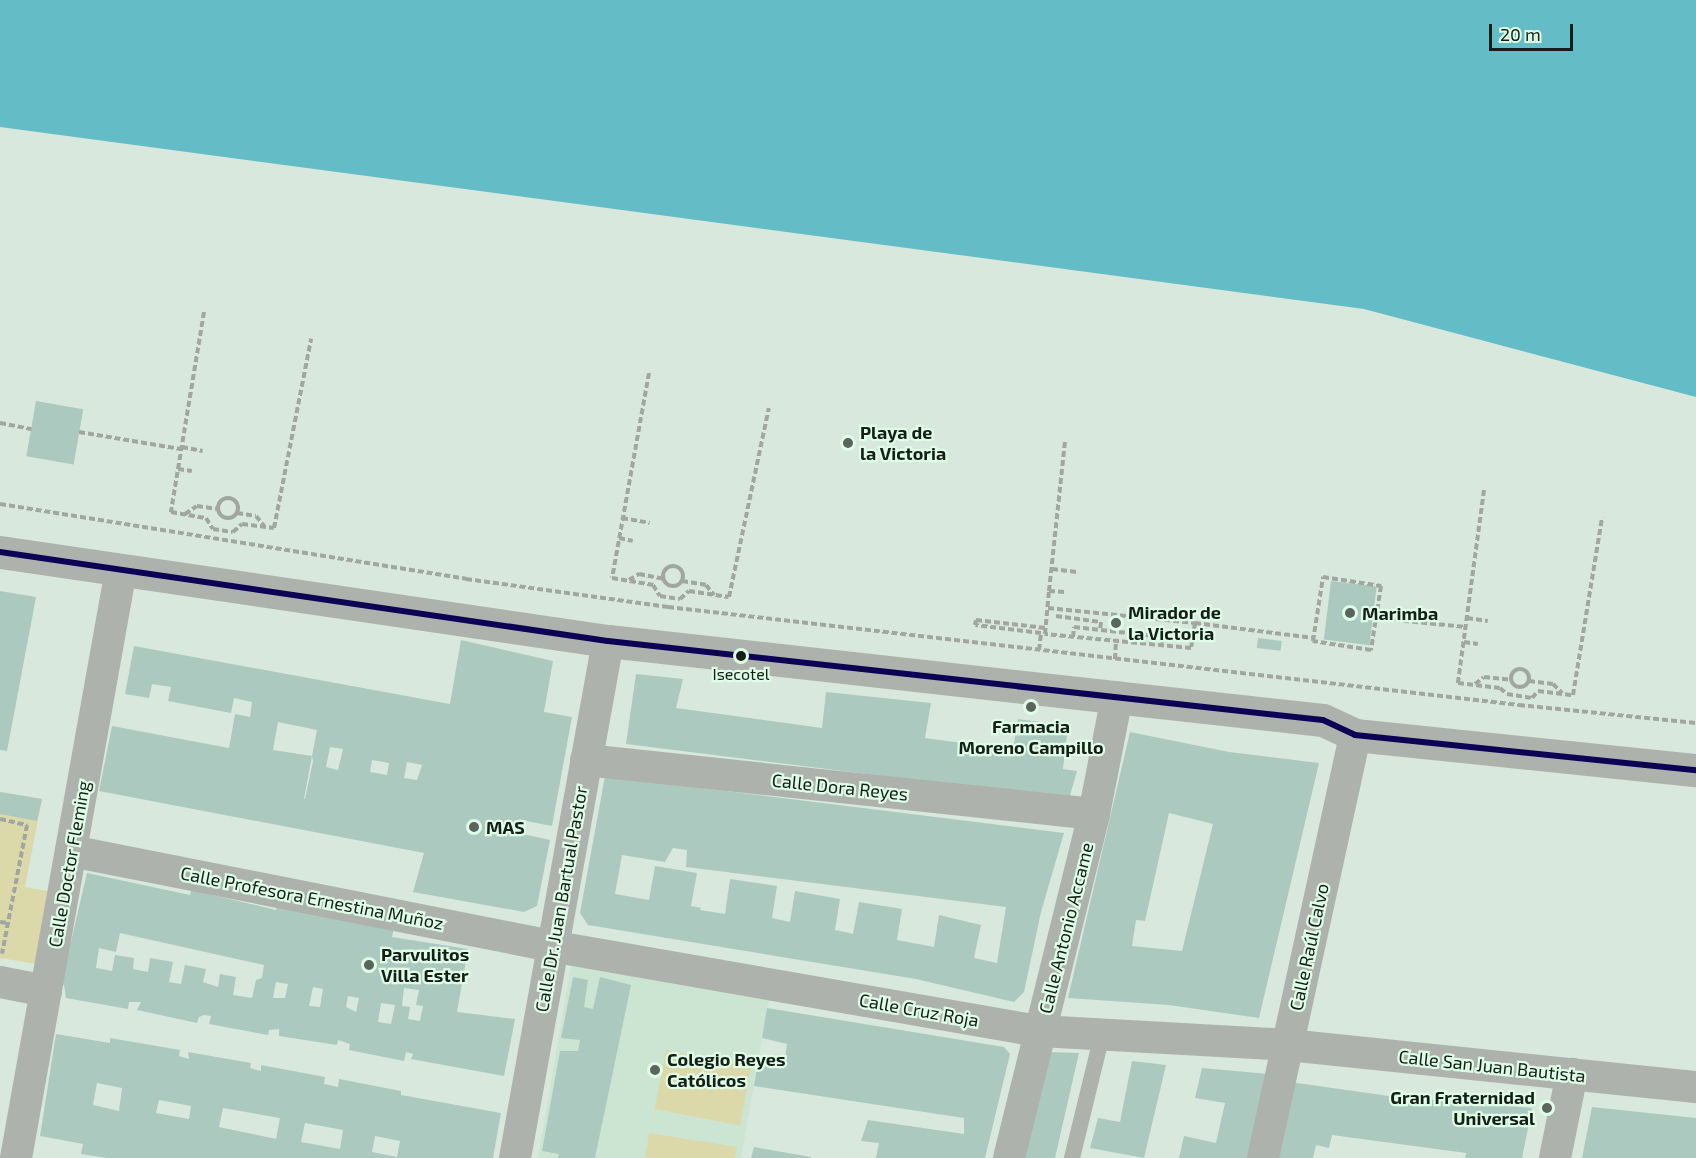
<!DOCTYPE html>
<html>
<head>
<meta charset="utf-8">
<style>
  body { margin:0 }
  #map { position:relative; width:1696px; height:1158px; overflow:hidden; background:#d8e8dc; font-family:"Exo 2",sans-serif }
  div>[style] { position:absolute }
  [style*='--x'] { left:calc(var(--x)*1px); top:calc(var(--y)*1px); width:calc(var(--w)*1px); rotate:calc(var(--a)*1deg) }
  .built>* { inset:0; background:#cbe5d2 }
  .green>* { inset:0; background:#dbd9a9; transform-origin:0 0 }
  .water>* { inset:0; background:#64bdc6 }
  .building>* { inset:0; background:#acc9c0; transform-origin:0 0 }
  .path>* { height:4px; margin-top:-2px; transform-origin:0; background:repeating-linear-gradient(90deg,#a1a7a0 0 6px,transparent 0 9px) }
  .path>.ring { margin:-2px; padding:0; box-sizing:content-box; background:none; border:4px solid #a1a7a0; border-radius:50% }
  .service>* { height:16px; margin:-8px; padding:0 8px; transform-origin:8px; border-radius:8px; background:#aeb2ad }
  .minor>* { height:32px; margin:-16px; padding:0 16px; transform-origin:16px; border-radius:16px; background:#aeb2ad }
  .tertiary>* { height:33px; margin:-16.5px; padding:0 16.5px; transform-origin:16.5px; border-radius:16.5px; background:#aeb2ad }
  .bus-1>* { height:6px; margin:-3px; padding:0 3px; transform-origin:3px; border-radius:3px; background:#0c0354 }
  .dots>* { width:16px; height:16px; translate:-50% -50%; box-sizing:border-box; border:3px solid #dffce6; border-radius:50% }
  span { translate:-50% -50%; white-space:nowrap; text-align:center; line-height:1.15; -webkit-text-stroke:4.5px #dffce6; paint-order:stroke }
  .bus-label { font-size:16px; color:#151f18 }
  .poi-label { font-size:18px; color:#151f18; font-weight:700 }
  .left { translate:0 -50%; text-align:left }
  .right { translate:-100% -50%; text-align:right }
  .street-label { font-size:18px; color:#151f18 }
  .scale { position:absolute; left:1489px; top:24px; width:84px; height:27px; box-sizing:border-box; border:3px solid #151f18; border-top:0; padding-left:8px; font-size:18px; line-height:21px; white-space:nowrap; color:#151f18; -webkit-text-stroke:4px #dffce6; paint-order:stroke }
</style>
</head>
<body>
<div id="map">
  <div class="built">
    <div style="clip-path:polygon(571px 966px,769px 999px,741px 1158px,538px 1158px)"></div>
  </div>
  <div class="green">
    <div style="clip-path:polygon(0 792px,42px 799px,25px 887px,53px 892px,36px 964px,0 958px)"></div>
    <div style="left:666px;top:1050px;width:87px;height:60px;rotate:11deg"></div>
    <div style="clip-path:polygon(649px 1133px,737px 1147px,735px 1158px,645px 1158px)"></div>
  </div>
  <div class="water">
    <div style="clip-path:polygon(0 0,1696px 0,1696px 397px,1364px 309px,0 127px)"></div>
  </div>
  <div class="building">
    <div style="left:36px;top:401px;width:48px;height:56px;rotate:10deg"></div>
    <div style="left:1331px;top:581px;width:46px;height:59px;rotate:7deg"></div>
    <div style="clip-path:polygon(0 591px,36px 597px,7px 751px,0 750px)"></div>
    <div style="left:1258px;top:638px;width:24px;height:10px;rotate:7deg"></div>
    <div style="clip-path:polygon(evenodd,461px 640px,553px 661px,544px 712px,572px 717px,552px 826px,521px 820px,518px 833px,550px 840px,537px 906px,524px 912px,413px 892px,424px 853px,99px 791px,112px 726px,229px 748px,235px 714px,250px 717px,252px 702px,234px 698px,231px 713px,168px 701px,171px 687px,152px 684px,149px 698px,125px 694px,134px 646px,450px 704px,461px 640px,278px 722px,317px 730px,312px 756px,273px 750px,278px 722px,461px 640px,330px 747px,343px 749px,338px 770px,326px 767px,330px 747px,461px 640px,312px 756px,313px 761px,305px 799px,304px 799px,312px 756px,461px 640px,372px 760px,389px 763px,387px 775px,370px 772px,372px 760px,461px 640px,407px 762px,422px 765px,417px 780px,404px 778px,407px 762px)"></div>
    <div style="clip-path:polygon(636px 674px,683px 679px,676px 708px,822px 728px,826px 692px,931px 703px,925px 738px,1013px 750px,1018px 719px,1068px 726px,1063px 769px,1077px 771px,1069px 799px,626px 744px)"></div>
    <div style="clip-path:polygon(evenodd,1130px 732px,1229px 752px,1319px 763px,1259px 1018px,1169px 1005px,1068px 998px,1130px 732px,1169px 813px,1213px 824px,1182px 951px,1132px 946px,1136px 920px,1145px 921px,1169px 813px)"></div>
    <div style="clip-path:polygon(evenodd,605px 776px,1064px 833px,1041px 912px,1024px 992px,1014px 1002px,916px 979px,588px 925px,580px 913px,605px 776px,673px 848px,687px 850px,686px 867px,1006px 907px,997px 963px,974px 958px,981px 925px,939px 915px,934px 947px,897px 940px,902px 909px,859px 902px,853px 934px,845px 932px,835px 930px,840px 899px,795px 891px,790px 922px,772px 918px,777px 886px,730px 879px,725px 914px,700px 910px,701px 908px,691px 906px,697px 873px,655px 866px,649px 900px,615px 894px,622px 855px,665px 862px,673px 848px)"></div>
    <div style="clip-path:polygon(0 792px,42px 799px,37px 821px,0 814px)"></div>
    <div style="clip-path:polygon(evenodd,87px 873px,190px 895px,191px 890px,276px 910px,279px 899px,395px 923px,392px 937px,468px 949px,457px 1012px,515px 1019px,504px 1076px,411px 1059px,413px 1054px,406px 1052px,404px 1061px,349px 1050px,350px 1044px,338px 1040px,337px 1045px,279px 1036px,279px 1029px,269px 1030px,268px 1035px,209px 1024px,211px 1016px,204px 1015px,199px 1017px,197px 1023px,137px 1010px,141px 1002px,129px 1002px,128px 1009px,66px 998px,64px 985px,61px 984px,87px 873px,120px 933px,264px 965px,262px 978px,256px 980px,252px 998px,233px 995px,236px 977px,220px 974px,218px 987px,203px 982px,206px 969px,185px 965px,181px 984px,169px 982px,173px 962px,150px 958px,148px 972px,133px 969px,134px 958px,115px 955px,112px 971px,96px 968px,99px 948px,116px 952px,120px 933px,87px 873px,276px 982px,288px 984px,285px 998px,273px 998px,276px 982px,87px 873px,313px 987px,323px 989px,320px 1007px,309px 1006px,313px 987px,87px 873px,404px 988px,419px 990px,416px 1005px,423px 1006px,420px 1021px,408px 1019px,410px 1007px,402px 1006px,404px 988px,87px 873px,348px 996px,359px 998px,356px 1012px,346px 1007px,348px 996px,87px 873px,381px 1003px,395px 1005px,391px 1024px,378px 1022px,381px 1003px)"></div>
    <div style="clip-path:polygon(573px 977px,588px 980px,584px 1007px,593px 1009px,600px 977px,631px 985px,595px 1158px,558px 1158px,559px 1154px,542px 1151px,560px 1051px,578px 1051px,580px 1040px,561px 1038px)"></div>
    <div style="clip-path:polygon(767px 1008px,1004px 1047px,1010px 1054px,985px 1158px,876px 1158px,879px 1143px,861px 1141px,868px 1120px,964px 1134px,964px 1118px,754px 1086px,759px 1055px,785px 1058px,787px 1044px,762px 1038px)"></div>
    <div style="clip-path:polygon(evenodd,56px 1034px,110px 1043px,110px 1038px,180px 1050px,179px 1056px,189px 1059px,188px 1052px,251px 1063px,250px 1068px,257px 1070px,261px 1071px,261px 1065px,325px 1077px,324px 1084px,338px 1087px,339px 1079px,401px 1091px,401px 1095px,501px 1113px,493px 1158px,107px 1158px,81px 1154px,83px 1144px,40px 1136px,56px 1034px,97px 1083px,122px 1088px,119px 1111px,93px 1105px,97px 1083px,56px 1034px,159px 1100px,191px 1106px,189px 1119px,156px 1113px,159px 1100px,56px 1034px,223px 1108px,280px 1118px,276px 1139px,219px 1127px,223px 1108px,56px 1034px,305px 1123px,343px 1130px,340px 1149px,301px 1142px,305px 1123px,56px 1034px,375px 1136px,400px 1141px,397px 1157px,372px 1152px,375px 1136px)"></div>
    <div style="clip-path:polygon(1048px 1052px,1079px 1053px,1055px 1158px,1021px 1158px)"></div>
    <div style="clip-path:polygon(1132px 1061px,1166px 1065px,1144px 1158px,1090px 1148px,1098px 1118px,1120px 1122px)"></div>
    <div style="clip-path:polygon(1202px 1068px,1268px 1074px,1250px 1158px,1179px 1158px,1184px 1136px,1216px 1143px,1225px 1103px,1195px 1098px)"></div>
    <div style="clip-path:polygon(1290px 1082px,1389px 1096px,1532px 1108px,1522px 1158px,1465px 1158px,1466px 1153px,1332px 1135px,1329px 1148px,1316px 1145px,1313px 1158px,1274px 1158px)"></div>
    <div style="clip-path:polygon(1592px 1107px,1696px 1118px,1696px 1158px,1582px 1158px)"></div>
    <div style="clip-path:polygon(754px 1147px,811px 1157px,811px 1158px,751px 1158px)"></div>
  </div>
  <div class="path">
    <div style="--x:204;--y:312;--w:203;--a:99.4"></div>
    <div style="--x:171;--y:512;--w:36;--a:10"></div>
    <div style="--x:206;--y:518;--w:13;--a:58"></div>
    <div style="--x:213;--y:529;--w:20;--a:9"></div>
    <div style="--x:233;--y:532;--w:12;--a:-42"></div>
    <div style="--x:242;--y:524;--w:32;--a:7"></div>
    <div style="--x:274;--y:528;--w:193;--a:-78.9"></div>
    <div style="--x:649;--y:373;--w:208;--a:100.2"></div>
    <div style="--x:612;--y:578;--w:42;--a:9.7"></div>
    <div style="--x:653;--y:585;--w:13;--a:58"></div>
    <div style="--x:660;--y:596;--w:20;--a:9"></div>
    <div style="--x:680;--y:599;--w:12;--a:-42"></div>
    <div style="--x:689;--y:591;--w:40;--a:8.5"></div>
    <div style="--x:729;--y:597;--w:193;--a:-78.1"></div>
    <div style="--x:0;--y:423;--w:32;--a:11"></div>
    <div style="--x:79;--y:432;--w:103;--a:9.5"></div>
    <div style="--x:182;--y:447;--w:21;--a:11"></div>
    <div style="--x:178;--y:469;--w:14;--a:8"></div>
    <div style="--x:1484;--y:490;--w:195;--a:97.7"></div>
    <div style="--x:1458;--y:683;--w:42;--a:6.8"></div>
    <div style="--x:1500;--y:688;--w:9;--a:41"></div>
    <div style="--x:1507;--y:694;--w:25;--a:9"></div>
    <div style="--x:1532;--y:698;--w:9;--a:-49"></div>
    <div style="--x:1538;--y:691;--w:35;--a:7"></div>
    <div style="--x:1573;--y:695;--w:180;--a:-80.7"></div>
    <div class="ring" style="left:218px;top:498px;width:16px;height:16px"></div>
    <div style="--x:0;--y:504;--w:472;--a:9.1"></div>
    <div style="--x:466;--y:579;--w:204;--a:7.9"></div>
    <div style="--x:668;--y:607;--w:857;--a:6.57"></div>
    <div style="--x:1519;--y:705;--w:178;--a:5.8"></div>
    <div style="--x:237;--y:513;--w:19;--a:9"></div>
    <div style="--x:256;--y:516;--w:13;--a:51"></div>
    <div style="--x:185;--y:514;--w:14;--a:-34"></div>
    <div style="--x:197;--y:506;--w:21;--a:8"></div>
    <div style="--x:622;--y:518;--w:28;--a:10"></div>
    <div style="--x:619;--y:538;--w:14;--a:12"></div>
    <div class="ring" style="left:663px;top:566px;width:16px;height:16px"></div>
    <div style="--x:1052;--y:569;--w:25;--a:7"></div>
    <div style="--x:1323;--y:577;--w:59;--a:8.8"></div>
    <div style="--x:1381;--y:586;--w:65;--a:98.9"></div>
    <div style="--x:1371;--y:650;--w:59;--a:-171.2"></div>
    <div style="--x:1313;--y:641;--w:65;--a:-81.1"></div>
    <div style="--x:629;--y:580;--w:12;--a:-31"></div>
    <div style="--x:639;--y:574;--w:25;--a:11"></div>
    <div style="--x:682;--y:581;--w:24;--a:9"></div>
    <div style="--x:706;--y:585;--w:13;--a:51"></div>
    <div style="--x:1049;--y:591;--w:16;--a:4"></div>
    <div style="--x:1048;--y:608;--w:148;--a:5.8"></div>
    <div style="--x:1195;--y:623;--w:25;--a:99"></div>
    <div style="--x:1191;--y:648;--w:147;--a:-174.5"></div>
    <div style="--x:1045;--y:634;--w:43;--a:-84.7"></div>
    <div style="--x:1049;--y:591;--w:151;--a:-83.9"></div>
    <div style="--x:1056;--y:616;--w:45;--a:7.6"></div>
    <div style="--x:1101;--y:622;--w:8;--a:97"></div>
    <div style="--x:1376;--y:618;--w:90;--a:5.7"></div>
    <div style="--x:1467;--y:618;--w:21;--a:8"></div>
    <div style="--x:1195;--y:623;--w:120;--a:7.2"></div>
    <div style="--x:1073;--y:637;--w:10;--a:-84"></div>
    <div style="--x:1074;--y:627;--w:90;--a:6.4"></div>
    <div style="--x:1163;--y:637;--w:8;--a:97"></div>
    <div style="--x:1464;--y:642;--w:14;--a:8"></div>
    <div style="--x:1039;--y:650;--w:17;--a:-83"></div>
    <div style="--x:1041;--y:633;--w:66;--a:-173.1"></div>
    <div style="--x:975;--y:625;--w:5;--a:-79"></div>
    <div style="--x:976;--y:620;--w:70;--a:6.5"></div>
    <div style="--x:1115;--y:659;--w:18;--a:-87"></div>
    <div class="ring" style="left:1511px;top:669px;width:14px;height:14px"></div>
    <div style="--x:1529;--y:681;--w:24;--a:7"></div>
    <div style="--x:1553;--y:684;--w:13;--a:45"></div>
    <div style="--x:1475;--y:684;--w:11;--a:-38"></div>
    <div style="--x:1484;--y:677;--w:27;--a:6"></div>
    <div style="--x:0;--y:819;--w:28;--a:13"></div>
    <div style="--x:27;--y:825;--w:131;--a:101"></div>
    <div style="--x:0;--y:922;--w:9;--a:6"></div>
  </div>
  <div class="service">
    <div style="--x:1072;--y:1158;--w:127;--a:-76.3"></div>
  </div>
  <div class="minor">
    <div style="--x:586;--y:760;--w:511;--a:6.07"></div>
    <div style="--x:71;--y:851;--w:500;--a:11.18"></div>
    <div style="--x:562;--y:948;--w:485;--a:9.9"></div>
    <div style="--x:1040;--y:1031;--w:248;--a:3.2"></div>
    <div style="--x:1288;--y:1045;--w:410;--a:5.9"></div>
    <div style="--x:0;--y:982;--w:47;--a:11.1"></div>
    <div style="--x:16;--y:1158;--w:597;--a:-79.88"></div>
    <div style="--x:515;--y:1158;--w:525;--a:-79.8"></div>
    <div style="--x:1009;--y:1158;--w:354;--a:-76.1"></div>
    <div style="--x:1094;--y:814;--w:119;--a:-78.9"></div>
    <div style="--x:1263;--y:1158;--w:433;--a:-77.7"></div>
    <div style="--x:1555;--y:1158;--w:86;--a:-78.6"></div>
  </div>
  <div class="tertiary">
    <div style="--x:0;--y:552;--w:614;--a:8.33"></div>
    <div style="--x:608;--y:641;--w:719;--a:6.31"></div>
    <div style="--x:1323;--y:720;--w:35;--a:25"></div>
    <div style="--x:1355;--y:735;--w:343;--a:5.9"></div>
  </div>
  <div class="bus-1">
    <div style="--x:0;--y:552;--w:614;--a:8.33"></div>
    <div style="--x:608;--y:641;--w:719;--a:6.31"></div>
    <div style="--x:1323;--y:720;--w:35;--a:25"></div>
    <div style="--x:1355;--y:735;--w:343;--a:5.9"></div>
  </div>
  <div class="dots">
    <div style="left:848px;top:443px;background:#59655d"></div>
    <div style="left:1350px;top:613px;background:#59655d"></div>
    <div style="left:1116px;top:623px;background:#59655d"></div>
    <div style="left:741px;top:656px;background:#151f18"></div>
    <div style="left:1031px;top:707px;background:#59655d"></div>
    <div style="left:474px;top:827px;background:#59655d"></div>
    <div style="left:369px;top:965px;background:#59655d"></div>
    <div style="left:655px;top:1070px;background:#59655d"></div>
    <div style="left:1547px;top:1108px;background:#59655d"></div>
  </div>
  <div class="bus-label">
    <span style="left:741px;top:674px">Isecotel</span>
  </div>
  <div class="poi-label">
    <span class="left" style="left:860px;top:443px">Playa de<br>la Victoria</span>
    <span class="left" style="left:1128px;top:623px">Mirador de<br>la Victoria</span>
    <span class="left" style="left:1362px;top:613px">Marimba</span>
    <span style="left:1031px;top:737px">Farmacia<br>Moreno Campillo</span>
    <span class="left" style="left:486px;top:827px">MAS</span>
    <span class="left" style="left:381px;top:965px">Parvulitos<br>Villa Ester</span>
    <span class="left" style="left:667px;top:1070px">Colegio Reyes<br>Católicos</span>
    <span class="right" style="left:1535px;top:1108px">Gran Fraternidad<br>Universal</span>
  </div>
  <div class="street-label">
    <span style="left:840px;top:787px;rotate:6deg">Calle Dora Reyes</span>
    <span style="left:69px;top:864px;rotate:-80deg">Calle Doctor Fleming</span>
    <span style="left:312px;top:898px;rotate:11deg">Calle Profesora Ernestina Muñoz</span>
    <span style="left:561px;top:899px;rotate:-80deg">Calle Dr. Juan Bartual Pastor</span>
    <span style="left:1066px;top:928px;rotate:-76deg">Calle Antonio Accame</span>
    <span style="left:1309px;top:947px;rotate:-78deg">Calle Raúl Calvo</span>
    <span style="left:919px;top:1010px;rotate:10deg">Calle Cruz Roja</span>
    <span style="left:1492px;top:1066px;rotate:6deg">Calle San Juan Bautista</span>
  </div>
  <div class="scale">20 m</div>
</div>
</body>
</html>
